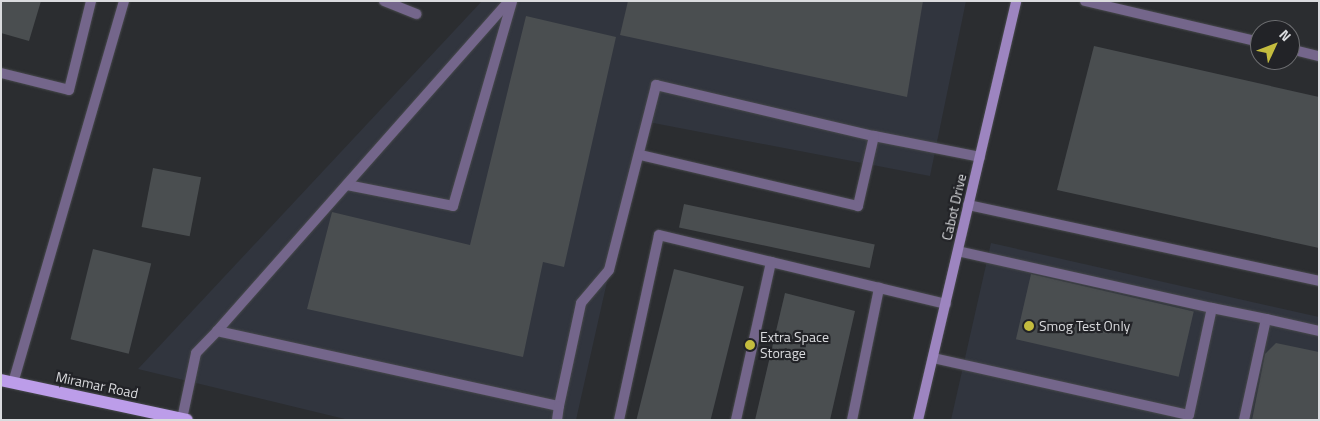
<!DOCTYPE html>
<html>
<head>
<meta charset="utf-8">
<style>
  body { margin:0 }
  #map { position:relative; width:1320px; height:421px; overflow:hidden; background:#2b2d30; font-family:"Titillium Web",sans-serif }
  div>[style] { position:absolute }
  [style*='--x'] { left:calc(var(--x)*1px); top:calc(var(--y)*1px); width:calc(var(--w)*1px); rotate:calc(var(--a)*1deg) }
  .built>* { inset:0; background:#31353e }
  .building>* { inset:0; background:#4a4e50; transform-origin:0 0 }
  .roads { filter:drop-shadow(0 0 1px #47494c) drop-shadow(0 0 1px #47494c) }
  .lane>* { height:10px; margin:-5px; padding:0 5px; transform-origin:5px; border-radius:5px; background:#74668b }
  .secondary>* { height:10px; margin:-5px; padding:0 5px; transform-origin:5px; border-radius:5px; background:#9d85c0 }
  .primary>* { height:12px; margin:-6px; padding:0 6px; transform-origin:6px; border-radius:6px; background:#bc9de9 }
  .dots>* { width:14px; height:14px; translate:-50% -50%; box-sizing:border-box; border:2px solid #222327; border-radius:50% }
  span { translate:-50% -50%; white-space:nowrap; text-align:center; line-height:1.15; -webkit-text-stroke:4.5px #222327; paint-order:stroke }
  .street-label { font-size:14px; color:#dadbde }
  .poi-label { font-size:14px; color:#dadbde }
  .left { translate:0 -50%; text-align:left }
  .frame { position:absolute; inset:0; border:2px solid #dadbde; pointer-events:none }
  .north { position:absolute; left:1250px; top:20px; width:50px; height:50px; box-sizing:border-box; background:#222327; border:1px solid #6c6d70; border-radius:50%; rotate:47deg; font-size:14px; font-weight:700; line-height:20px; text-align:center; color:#dadbde }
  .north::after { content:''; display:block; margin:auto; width:18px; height:22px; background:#c4bc3e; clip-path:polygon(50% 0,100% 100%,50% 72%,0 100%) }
</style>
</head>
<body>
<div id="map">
  <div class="built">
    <div style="clip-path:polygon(482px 1px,966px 1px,930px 176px,643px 121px,576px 420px,349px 420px,138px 369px)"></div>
    <div style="clip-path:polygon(991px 243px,1319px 317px,1319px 420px,951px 420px)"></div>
  </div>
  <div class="building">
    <div style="clip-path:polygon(1px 1px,41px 1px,29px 41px,1px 33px)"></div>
    <div style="clip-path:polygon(628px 1px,923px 1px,907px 97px,620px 35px)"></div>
    <div style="clip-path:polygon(526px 16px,616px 37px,564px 267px,543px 262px,523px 357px,307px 309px,332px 212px,470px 245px)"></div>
    <div style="clip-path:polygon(1094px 46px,1319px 97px,1319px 248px,1057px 190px)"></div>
    <div style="left:153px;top:168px;width:49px;height:60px;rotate:11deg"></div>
    <div style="left:684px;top:204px;width:195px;height:24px;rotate:12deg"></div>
    <div style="left:93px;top:249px;width:60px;height:93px;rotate:14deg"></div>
    <div style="left:674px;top:269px;width:72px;height:155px;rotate:14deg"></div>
    <div style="left:1031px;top:274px;width:167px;height:67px;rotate:13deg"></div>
    <div style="clip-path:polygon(785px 293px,855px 311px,830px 420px,755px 420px)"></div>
    <div style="clip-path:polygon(1276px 343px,1319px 352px,1319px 420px,1252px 420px,1265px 354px)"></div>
  </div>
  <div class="roads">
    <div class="lane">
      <div style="--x:384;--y:1;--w:35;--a:22"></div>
      <div style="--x:1085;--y:1;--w:180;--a:13.2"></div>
      <div style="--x:1290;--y:49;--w:30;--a:14"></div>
      <div style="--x:1;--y:73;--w:70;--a:14"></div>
      <div style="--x:69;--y:90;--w:92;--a:-76.1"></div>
      <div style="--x:874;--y:136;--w:108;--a:11.2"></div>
      <div style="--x:347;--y:185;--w:108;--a:11.2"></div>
      <div style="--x:453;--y:206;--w:213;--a:-73.9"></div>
      <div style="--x:968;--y:205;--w:359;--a:12.2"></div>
      <div style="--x:1212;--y:308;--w:55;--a:11.5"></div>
      <div style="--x:217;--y:331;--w:441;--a:-48.5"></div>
      <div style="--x:933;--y:358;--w:262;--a:12.6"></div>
      <div style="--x:1189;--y:415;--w:109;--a:-77.9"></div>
      <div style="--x:1212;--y:308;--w:260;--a:-167.4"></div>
      <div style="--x:13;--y:383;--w:398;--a:-73.8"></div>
      <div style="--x:182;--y:419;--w:67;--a:-78"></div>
      <div style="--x:196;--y:353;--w:30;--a:-46"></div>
      <div style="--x:217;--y:331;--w:350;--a:12.4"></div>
      <div style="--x:559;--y:406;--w:105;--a:-77.9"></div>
      <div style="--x:581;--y:303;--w:43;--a:-49.7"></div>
      <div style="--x:609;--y:270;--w:191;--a:-75.7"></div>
      <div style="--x:656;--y:85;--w:224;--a:13.2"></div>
      <div style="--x:874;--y:136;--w:72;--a:102.9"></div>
      <div style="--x:858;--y:206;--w:224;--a:-166.8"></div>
      <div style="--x:557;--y:420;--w:14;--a:-82"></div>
      <div style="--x:619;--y:420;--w:189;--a:-77.8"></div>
      <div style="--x:659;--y:235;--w:295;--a:13.5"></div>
      <div style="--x:736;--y:420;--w:162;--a:-77.5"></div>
      <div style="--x:852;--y:420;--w:135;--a:-78.4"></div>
      <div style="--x:1244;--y:420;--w:103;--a:-77.7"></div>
      <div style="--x:1266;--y:319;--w:54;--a:12.8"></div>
    </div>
    <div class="secondary">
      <div style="--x:918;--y:420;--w:430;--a:-76.8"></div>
    </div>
    <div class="primary">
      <div style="--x:1;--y:380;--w:190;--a:12.1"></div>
    </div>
  </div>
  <div class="dots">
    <div style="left:1029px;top:326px;background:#c4bc3e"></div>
    <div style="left:750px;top:345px;background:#c4bc3e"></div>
  </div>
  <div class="street-label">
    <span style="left:954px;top:207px;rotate:-77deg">Cabot Drive</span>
    <span style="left:97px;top:385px;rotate:12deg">Miramar Road</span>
  </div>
  <div class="poi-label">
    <span class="left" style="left:1039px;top:326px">Smog Test Only</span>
    <span class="left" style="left:760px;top:345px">Extra Space<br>Storage</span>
  </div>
  <div class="frame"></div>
  <div class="north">N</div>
</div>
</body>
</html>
